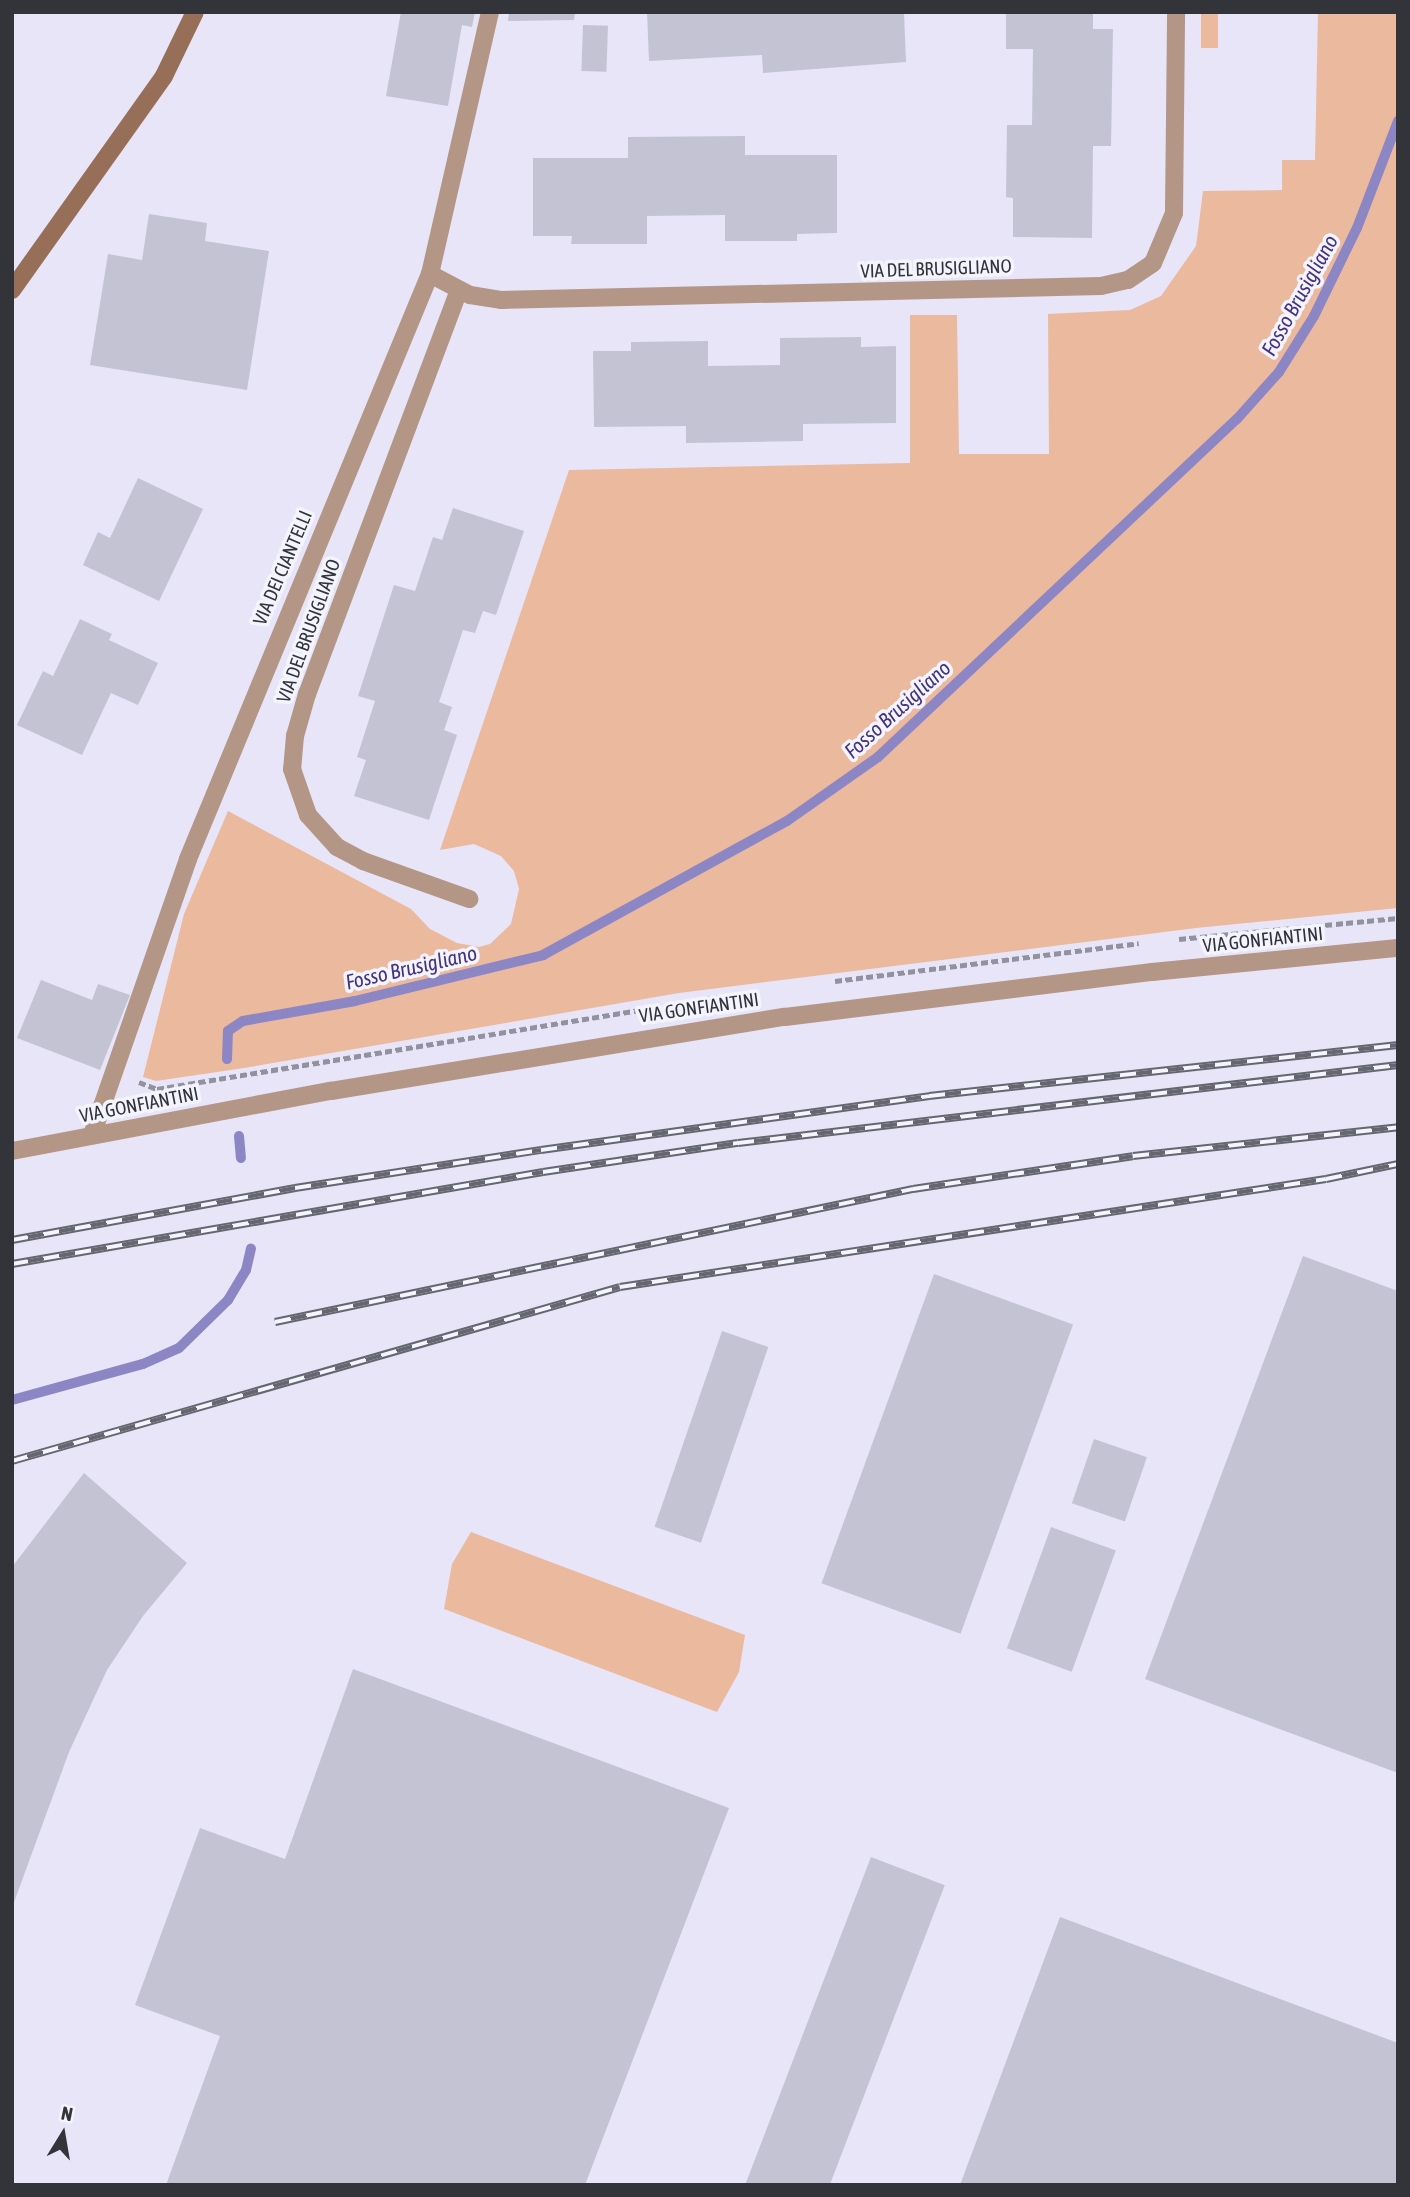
<!DOCTYPE html>
<html>
<head>
<meta charset="utf-8">
<style>
  body { margin:0 }
  #map { position:relative; width:1410px; height:2197px; overflow:hidden; background:#e7e5f7; font-family:"Asap Condensed",sans-serif }
  div>[style] { position:absolute }
  [style*='--x'] { left:calc(var(--x)*1px); top:calc(var(--y)*1px); width:calc(var(--w)*1px); rotate:calc(var(--a)*1deg) }
  .green>* { inset:0; background:#eab99e; transform-origin:0 0 }
  .stream>* { height:10px; margin:-5px; padding:0 5px; transform-origin:5px; border-radius:5px; background:#8d86c4 }
  .building>* { inset:0; background:#c4c3d4; transform-origin:0 0 }
  .path>* { height:4.5px; margin-top:-2.25px; transform-origin:0; background:repeating-linear-gradient(90deg,#92919e 0 7px,transparent 0 10.5px) }
  .street>* { height:18px; margin:-9px; padding:0 9px; transform-origin:9px; border-radius:9px; background:#b39686 }
  .secondary>* { height:18px; margin:-9px; padding:0 9px; transform-origin:9px; border-radius:9px; background:#976e58 }
  .rail>* { height:8px; margin-top:-4px; transform-origin:0; background:repeating-linear-gradient(90deg,#f4f4fe 0 16px,#666670 0 32px); box-sizing:border-box; border-block:2px solid #666670 }
  span { translate:-50% -50%; white-space:nowrap; text-align:center; line-height:1.15; -webkit-text-stroke:7px #f4f4fe; paint-order:stroke }
  .street-label { font-size:19px; color:#33333a }
  .water-label { font-size:21px; color:#44347f; font-style:italic }
  .frame { position:absolute; inset:0; border:14px solid #33333a; pointer-events:none }
  .north { position:absolute; left:28px; top:2099px; width:70px; height:70px; -webkit-text-stroke:5px #f4f4fe; paint-order:stroke; rotate:11deg; font-size:19px; font-weight:700; line-height:28px; text-align:center; color:#33333a }
  .north::after { content:''; display:block; margin:auto; width:24px; height:32px; background:#33333a; clip-path:polygon(50% 0,100% 100%,50% 72%,0 100%) }
</style>
</head>
<body>
<div id="map">
  <div class="green">
    <div style="left:1201px;top:12px;width:17px;height:36px"></div>
    <div style="clip-path:polygon(1318px 12px,1398px 12px,1398px 908px,1196px 928px,679px 993px,244px 1068px,156px 1081px,143px 1077px,184px 914px,228px 811px,411px 909px,430px 929px,457px 943px,479px 947px,490px 944px,511px 924px,519px 889px,514px 871px,501px 856px,474px 844px,440px 850px,569px 470px,910px 463px,910px 315px,957px 315px,959px 454px,1049px 454px,1048px 314px,1130px 310px,1161px 296px,1196px 246px,1203px 191px,1282px 190px,1282px 160px,1315px 160px)"></div>
    <div style="clip-path:polygon(471px 1532px,745px 1635px,739px 1672px,717px 1712px,444px 1609px,452px 1564px)"></div>
  </div>
  <div class="stream">
    <div style="--x:227;--y:1059;--w:28;--a:-88"></div>
    <div style="--x:228;--y:1031;--w:18;--a:-34"></div>
    <div style="--x:243;--y:1021;--w:114;--a:-10.1"></div>
    <div style="--x:355;--y:1001;--w:194;--a:-13.7"></div>
    <div style="--x:543;--y:955;--w:278;--a:-28.8"></div>
    <div style="--x:787;--y:821;--w:111;--a:-35.1"></div>
    <div style="--x:878;--y:757;--w:493;--a:-43.3"></div>
    <div style="--x:1237;--y:419;--w:63;--a:-48.2"></div>
    <div style="--x:1279;--y:372;--w:66;--a:-58"></div>
    <div style="--x:1314;--y:316;--w:98;--a:-64"></div>
    <div style="--x:1357;--y:228;--w:115;--a:-69"></div>
    <div style="--x:239;--y:1136;--w:22;--a:85"></div>
    <div style="--x:12;--y:1400;--w:136;--a:-15.4"></div>
    <div style="--x:143;--y:1364;--w:39;--a:-24"></div>
    <div style="--x:179;--y:1348;--w:69;--a:-44.4"></div>
    <div style="--x:228;--y:1300;--w:35;--a:-59"></div>
    <div style="--x:246;--y:1270;--w:22;--a:-77"></div>
  </div>
  <div class="building">
    <div style="clip-path:polygon(401px 12px,475px 12px,472px 27px,462px 25px,448px 106px,386px 96px)"></div>
    <div style="clip-path:polygon(509px 12px,575px 12px,574px 20px,508px 21px)"></div>
    <div style="clip-path:polygon(647px 12px,904px 12px,906px 62px,763px 73px,762px 55px,649px 61px)"></div>
    <div style="clip-path:polygon(1006px 12px,1093px 12px,1093px 29px,1113px 29px,1111px 146px,1093px 146px,1092px 238px,1013px 237px,1013px 198px,1006px 197px,1007px 125px,1032px 125px,1033px 49px,1006px 49px)"></div>
    <div style="left:583px;top:25px;width:25px;height:46px;rotate:2deg"></div>
    <div style="clip-path:polygon(745px 136px,745px 155px,837px 155px,837px 233px,797px 234px,797px 241px,725px 241px,725px 215px,647px 216px,647px 244px,571px 244px,572px 236px,533px 236px,533px 158px,628px 158px,628px 137px)"></div>
    <div style="clip-path:polygon(149px 214px,207px 223px,205px 241px,269px 251px,247px 390px,90px 365px,108px 254px,142px 260px)"></div>
    <div style="clip-path:polygon(861px 337px,861px 347px,896px 346px,896px 423px,803px 424px,803px 441px,686px 443px,686px 426px,594px 427px,593px 351px,631px 351px,631px 342px,708px 341px,708px 366px,780px 365px,780px 338px)"></div>
    <div style="clip-path:polygon(138px 478px,203px 509px,159px 601px,83px 565px,98px 532px,110px 538px)"></div>
    <div style="clip-path:polygon(453px 508px,524px 531px,496px 615px,483px 611px,475px 633px,463px 630px,439px 702px,452px 707px,444px 730px,457px 735px,429px 820px,354px 796px,366px 760px,357px 757px,375px 701px,358px 696px,394px 585px,415px 591px,433px 537px,442px 540px)"></div>
    <div style="clip-path:polygon(80px 619px,112px 634px,109px 640px,158px 663px,138px 705px,111px 693px,82px 755px,17px 725px,43px 671px,53px 676px)"></div>
    <div style="clip-path:polygon(41px 980px,92px 1000px,98px 984px,130px 995px,100px 1070px,17px 1038px)"></div>
    <div style="clip-path:polygon(1303px 1256px,1398px 1291px,1398px 1773px,1145px 1679px)"></div>
    <div style="left:934px;top:1274px;width:148px;height:329px;rotate:20deg"></div>
    <div style="left:722px;top:1331px;width:49px;height:207px;rotate:19deg"></div>
    <div style="left:1094px;top:1439px;width:56px;height:68px;rotate:19deg"></div>
    <div style="clip-path:polygon(84px 1473px,187px 1563px,143px 1616px,107px 1670px,69px 1752px,13px 1905px,12px 1567px)"></div>
    <div style="left:1051px;top:1527px;width:69px;height:129px;rotate:20deg"></div>
    <div style="clip-path:polygon(353px 1669px,729px 1808px,585px 2185px,166px 2185px,220px 2036px,135px 2005px,200px 1828px,285px 1859px)"></div>
    <div style="left:871px;top:1857px;width:79px;height:351px;rotate:21deg"></div>
    <div style="clip-path:polygon(1060px 1917px,1398px 2043px,1398px 2185px,960px 2185px)"></div>
  </div>
  <div class="path">
    <div style="--x:1179;--y:939;--w:220;--a:-5.5"></div>
    <div style="--x:835;--y:981;--w:306;--a:-7.1"></div>
    <div style="--x:139;--y:1082;--w:19;--a:21"></div>
    <div style="--x:157;--y:1089;--w:569;--a:-9.3"></div>
  </div>
  <div class="street">
    <div style="--x:430;--y:274;--w:45;--a:27.7"></div>
    <div style="--x:470;--y:295;--w:31;--a:9"></div>
    <div style="--x:501;--y:300;--w:600;--a:-1.34"></div>
    <div style="--x:1101;--y:286;--w:28;--a:-13"></div>
    <div style="--x:1128;--y:280;--w:30;--a:-34"></div>
    <div style="--x:1153;--y:263;--w:54;--a:-67.2"></div>
    <div style="--x:1174;--y:213;--w:201;--a:-89.4"></div>
    <div style="--x:459;--y:290;--w:432;--a:110.6"></div>
    <div style="--x:307;--y:694;--w:44;--a:105.9"></div>
    <div style="--x:295;--y:736;--w:33;--a:95"></div>
    <div style="--x:292;--y:769;--w:49;--a:70.8"></div>
    <div style="--x:308;--y:815;--w:43;--a:47.8"></div>
    <div style="--x:337;--y:847;--w:30;--a:28"></div>
    <div style="--x:363;--y:861;--w:113;--a:19.7"></div>
    <div style="--x:92;--y:1135;--w:292;--a:-70.8"></div>
    <div style="--x:188;--y:859;--w:633;--a:-67.53"></div>
    <div style="--x:430;--y:274;--w:269;--a:-77.1"></div>
    <div style="--x:12;--y:1151;--w:325;--a:-10.7"></div>
    <div style="--x:331;--y:1091;--w:460;--a:-9.3"></div>
    <div style="--x:785;--y:1017;--w:370;--a:-7"></div>
    <div style="--x:1152;--y:972;--w:247;--a:-5.6"></div>
  </div>
  <div class="secondary">
    <div style="--x:12;--y:290;--w:262;--a:-54.6"></div>
    <div style="--x:164;--y:76;--w:71;--a:-64.2"></div>
  </div>
  <div class="rail">
    <div style="--x:12;--y:1240;--w:288;--a:-10.4"></div>
    <div style="--x:295;--y:1188;--w:249;--a:-8.8"></div>
    <div style="--x:541;--y:1150;--w:392;--a:-7.9"></div>
    <div style="--x:929;--y:1096;--w:472;--a:-6.2"></div>
    <div style="--x:12;--y:1264;--w:539;--a:-9.83"></div>
    <div style="--x:543;--y:1172;--w:197;--a:-8.5"></div>
    <div style="--x:738;--y:1143;--w:665;--a:-6.74"></div>
    <div style="--x:275;--y:1322;--w:652;--a:-11.78"></div>
    <div style="--x:913;--y:1189;--w:222;--a:-8.5"></div>
    <div style="--x:1133;--y:1156;--w:267;--a:-6.2"></div>
    <div style="--x:12;--y:1461;--w:632;--a:-15.97"></div>
    <div style="--x:620;--y:1287;--w:714;--a:-8.7"></div>
    <div style="--x:1326;--y:1179;--w:74;--a:-11.8"></div>
  </div>
  <div class="street-label">
    <span style="left:936px;top:269px;rotate:-2deg">VIA DEL BRUSIGLIANO</span>
    <span style="left:283px;top:568px;rotate:-67deg">VIA DEI CIANTELLI</span>
    <span style="left:309px;top:631px;rotate:-70deg">VIA DEL BRUSIGLIANO</span>
    <span style="left:1263px;top:940px;rotate:-6deg">VIA GONFIANTINI</span>
    <span style="left:699px;top:1008px;rotate:-8deg">VIA GONFIANTINI</span>
    <span style="left:139px;top:1105px;rotate:-11deg">VIA GONFIANTINI</span>
  </div>
  <div class="water-label">
    <span style="left:1299px;top:295px;rotate:-61deg">Fosso Brusigliano</span>
    <span style="left:897px;top:709px;rotate:-42deg">Fosso Brusigliano</span>
    <span style="left:411px;top:967px;rotate:-13deg">Fosso Brusigliano</span>
  </div>
  <div class="frame"></div>
  <div class="north">N</div>
</div>
</body>
</html>
